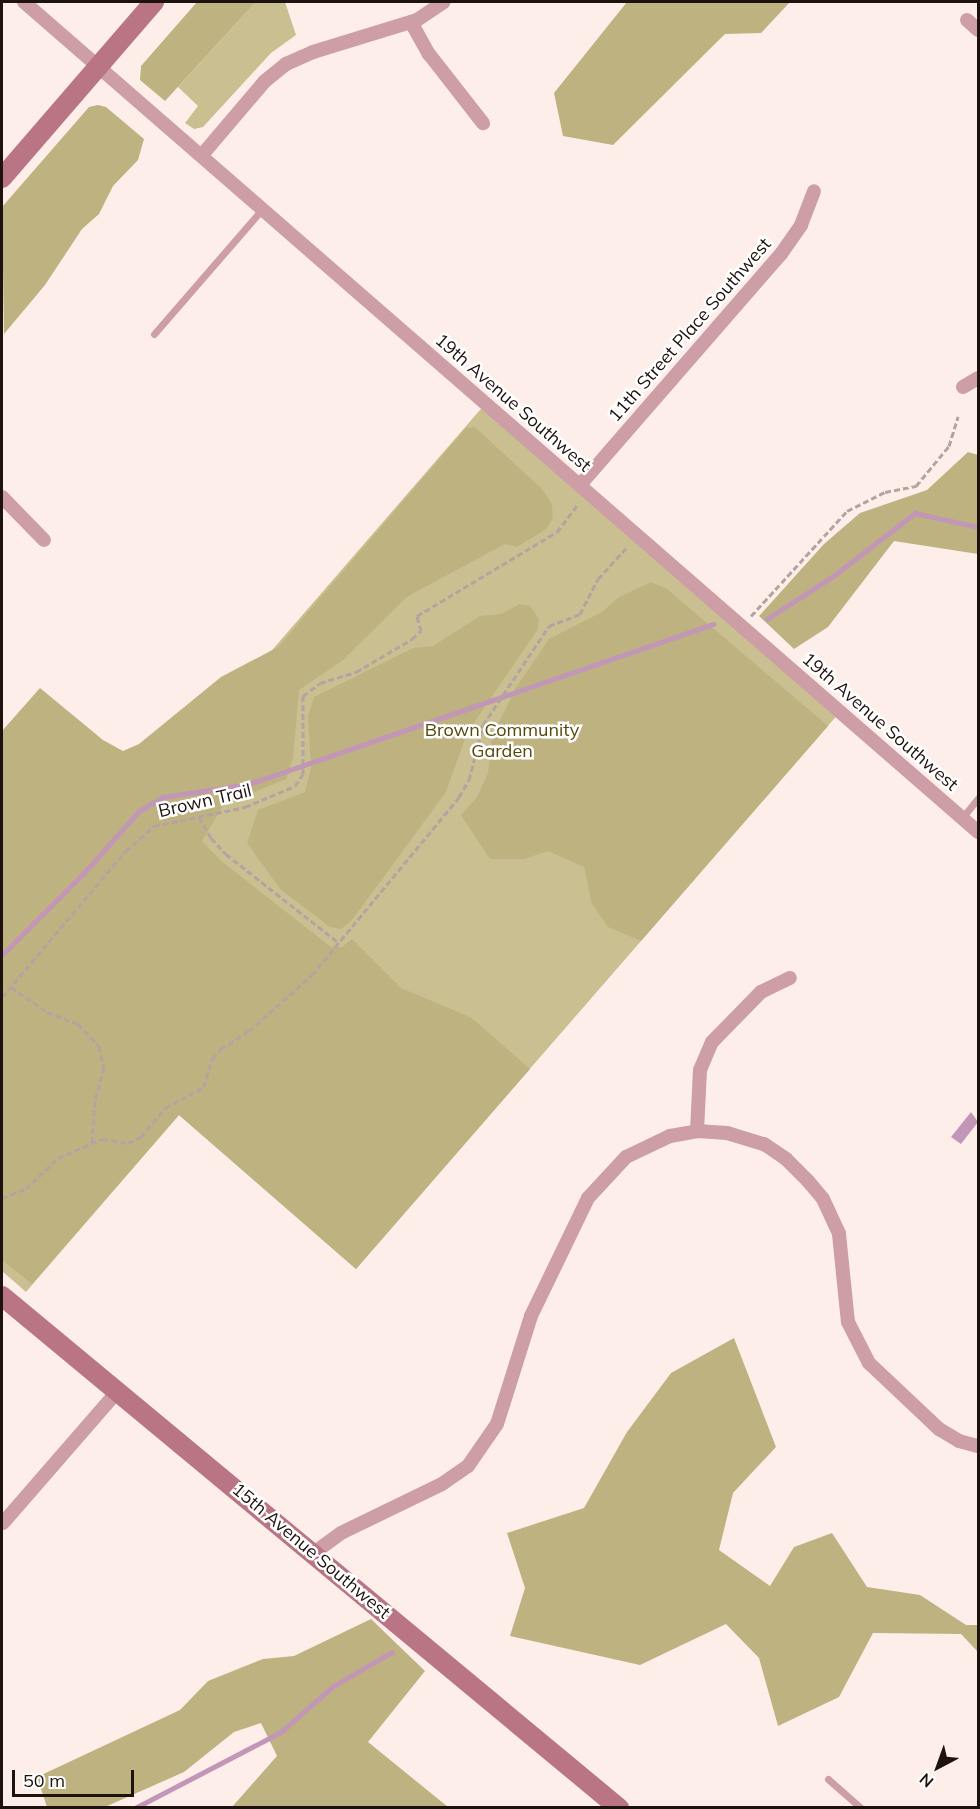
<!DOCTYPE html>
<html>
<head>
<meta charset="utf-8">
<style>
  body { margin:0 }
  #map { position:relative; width:980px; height:1809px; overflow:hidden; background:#feeeea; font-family:Mulish,sans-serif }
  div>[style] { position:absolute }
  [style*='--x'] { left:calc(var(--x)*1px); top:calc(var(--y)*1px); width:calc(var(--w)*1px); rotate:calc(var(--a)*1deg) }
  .green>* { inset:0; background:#cabf90 }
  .forest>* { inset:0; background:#beb280 }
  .water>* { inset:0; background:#c296b6 }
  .stream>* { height:4.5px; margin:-2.25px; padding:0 2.25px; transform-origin:2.25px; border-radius:2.25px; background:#c296b6 }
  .path>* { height:3px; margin-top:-1.5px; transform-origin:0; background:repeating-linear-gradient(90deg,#b3a4a0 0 6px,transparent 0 9px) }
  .lane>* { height:7px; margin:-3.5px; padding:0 3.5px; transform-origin:3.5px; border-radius:3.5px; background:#ce9ea7 }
  .street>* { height:14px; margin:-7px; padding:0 7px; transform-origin:7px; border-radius:7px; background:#ce9ea7 }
  .secondary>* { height:20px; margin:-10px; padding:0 10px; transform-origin:10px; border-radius:10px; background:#b97583 }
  span { translate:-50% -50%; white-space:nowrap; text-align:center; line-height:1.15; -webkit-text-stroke:5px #fff; paint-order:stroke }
  .street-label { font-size:18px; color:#1e120e }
  .park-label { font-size:18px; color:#554809 }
  .frame { position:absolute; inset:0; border:3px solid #1e120e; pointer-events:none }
  .north { position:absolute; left:908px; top:1737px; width:60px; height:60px; -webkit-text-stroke:4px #fff; paint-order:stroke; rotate:221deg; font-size:16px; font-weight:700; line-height:24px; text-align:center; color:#1e120e }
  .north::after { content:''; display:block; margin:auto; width:21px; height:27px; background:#1e120e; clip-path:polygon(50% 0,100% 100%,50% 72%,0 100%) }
  .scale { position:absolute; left:12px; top:1770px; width:122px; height:27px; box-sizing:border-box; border:3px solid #1e120e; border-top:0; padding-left:8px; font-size:18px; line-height:21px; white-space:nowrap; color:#1e120e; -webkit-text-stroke:4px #fff; paint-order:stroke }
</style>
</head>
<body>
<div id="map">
  <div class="green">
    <div style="clip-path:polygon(256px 2px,285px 2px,296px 35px,271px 53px,203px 127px,194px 129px,185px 123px,198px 106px,178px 87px)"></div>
    <div style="clip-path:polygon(486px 403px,840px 712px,356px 1269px,179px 1115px,26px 1292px,2px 1271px,2px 962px)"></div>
  </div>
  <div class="forest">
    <div style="clip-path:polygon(197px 2px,256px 2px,165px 101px,140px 80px,141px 66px)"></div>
    <div style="clip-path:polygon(627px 2px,790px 2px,761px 33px,725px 34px,613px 145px,563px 136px,554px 93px)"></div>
    <div style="clip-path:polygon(98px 105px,106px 107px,144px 139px,138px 160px,113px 186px,99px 214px,82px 229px,45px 285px,4px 334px,2px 207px,89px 107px)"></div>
    <div style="clip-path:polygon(475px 427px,542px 489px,552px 504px,553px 518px,546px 529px,517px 547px,505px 544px,408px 596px,343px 660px,299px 690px,293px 758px,286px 779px,224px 804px,202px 841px,220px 860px,331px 947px,342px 947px,352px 939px,401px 988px,472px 1018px,530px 1069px,356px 1269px,179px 1115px,32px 1284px,2px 1260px,2px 731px,40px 688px,103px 740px,123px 751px,139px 744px,221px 677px,278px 647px,466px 428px)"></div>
    <div style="clip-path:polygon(968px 452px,978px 455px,978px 554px,894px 541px,828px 627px,794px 649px,759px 616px,824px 544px,860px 513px,927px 490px)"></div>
    <div style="clip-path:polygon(651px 582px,667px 589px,828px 726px,641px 941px,608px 927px,592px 904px,584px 867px,548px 851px,524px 859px,490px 859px,461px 815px,477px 797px,488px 773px,492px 737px,515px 689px,549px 639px,602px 612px,619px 597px)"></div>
    <div style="clip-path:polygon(520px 604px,530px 606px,539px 619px,538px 629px,467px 733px,446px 792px,352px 920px,341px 929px,330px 927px,281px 890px,247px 843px,258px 810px,305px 792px,311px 768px,308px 716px,314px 697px,413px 648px,433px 646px,480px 616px,501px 614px)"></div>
    <div style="clip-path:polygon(734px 1338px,776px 1447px,733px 1493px,719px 1550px,770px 1586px,794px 1547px,832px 1533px,867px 1587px,920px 1595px,966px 1625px,978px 1625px,978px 1652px,961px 1634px,873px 1633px,839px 1697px,778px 1726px,759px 1658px,726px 1624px,640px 1665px,510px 1636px,525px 1588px,507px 1533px,584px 1508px,627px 1432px,671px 1373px)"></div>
    <div style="clip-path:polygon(371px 1619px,425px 1671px,368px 1742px,448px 1807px,232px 1807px,277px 1756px,261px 1723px,234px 1732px,184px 1772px,105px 1807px,47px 1807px,37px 1777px,180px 1710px,208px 1681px,263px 1659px,294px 1656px)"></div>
  </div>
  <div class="water">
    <div style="clip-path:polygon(971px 1112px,978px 1122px,961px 1144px,951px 1137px)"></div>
  </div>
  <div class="stream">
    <div style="--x:767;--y:619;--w:77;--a:-32.9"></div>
    <div style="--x:832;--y:577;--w:105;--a:-37.6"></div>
    <div style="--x:915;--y:513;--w:65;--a:12.5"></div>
    <div style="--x:2;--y:955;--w:117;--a:-45"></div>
    <div style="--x:85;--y:872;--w:81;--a:-48.5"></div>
    <div style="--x:139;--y:811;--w:28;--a:-30"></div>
    <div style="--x:163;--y:797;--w:87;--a:-8.6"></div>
    <div style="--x:249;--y:784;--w:491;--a:-19"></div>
    <div style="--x:135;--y:1808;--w:165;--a:-27.5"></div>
    <div style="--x:281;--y:1732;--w:68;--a:-41.4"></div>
    <div style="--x:332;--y:1687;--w:69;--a:-30.3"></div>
  </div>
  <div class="path">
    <div style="--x:751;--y:616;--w:142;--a:-47.6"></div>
    <div style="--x:847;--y:511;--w:42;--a:-26.6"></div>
    <div style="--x:885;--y:492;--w:32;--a:-11"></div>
    <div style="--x:916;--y:486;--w:52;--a:-50.5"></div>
    <div style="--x:949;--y:446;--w:31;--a:-73"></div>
    <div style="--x:199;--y:817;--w:24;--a:60"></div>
    <div style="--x:211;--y:838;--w:22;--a:47"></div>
    <div style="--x:226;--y:854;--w:144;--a:38.2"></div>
    <div style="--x:11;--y:987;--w:44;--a:34.8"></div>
    <div style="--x:47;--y:1012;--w:33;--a:21"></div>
    <div style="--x:78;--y:1024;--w:30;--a:46"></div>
    <div style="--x:99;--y:1046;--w:22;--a:77"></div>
    <div style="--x:104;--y:1067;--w:35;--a:105"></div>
    <div style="--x:95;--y:1101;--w:43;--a:94"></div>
    <div style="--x:2;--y:997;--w:192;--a:-49.7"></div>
    <div style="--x:126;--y:851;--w:38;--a:-42"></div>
    <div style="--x:154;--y:826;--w:93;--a:-11.8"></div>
    <div style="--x:245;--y:807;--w:54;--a:-22.8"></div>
    <div style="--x:295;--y:786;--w:14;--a:-56"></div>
    <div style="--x:303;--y:774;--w:78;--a:-90"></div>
    <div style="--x:303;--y:696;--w:21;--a:-37"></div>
    <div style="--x:320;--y:683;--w:38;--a:-17"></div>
    <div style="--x:356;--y:672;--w:65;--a:-30.5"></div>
    <div style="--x:412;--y:639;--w:12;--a:-42"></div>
    <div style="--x:421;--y:631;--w:16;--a:-105"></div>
    <div style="--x:417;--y:616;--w:163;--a:-31"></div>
    <div style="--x:557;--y:532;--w:35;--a:-53"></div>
    <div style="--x:2;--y:1198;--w:26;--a:-21"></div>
    <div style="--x:26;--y:1189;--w:45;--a:-44.1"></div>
    <div style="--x:58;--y:1158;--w:48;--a:-23.4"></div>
    <div style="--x:102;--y:1139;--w:26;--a:9"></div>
    <div style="--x:128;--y:1143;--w:14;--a:-25"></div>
    <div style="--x:141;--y:1137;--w:38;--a:-50"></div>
    <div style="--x:165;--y:1108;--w:44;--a:-28.3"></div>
    <div style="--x:204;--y:1087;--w:29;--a:-74"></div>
    <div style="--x:212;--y:1059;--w:13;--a:-48"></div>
    <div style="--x:221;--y:1049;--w:33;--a:-33"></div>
    <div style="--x:249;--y:1031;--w:84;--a:-41.6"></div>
    <div style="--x:312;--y:975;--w:231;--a:-50.4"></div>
    <div style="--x:459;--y:797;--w:20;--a:-60"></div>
    <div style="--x:469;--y:780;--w:57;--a:-75.7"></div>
    <div style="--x:483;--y:725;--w:119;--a:-56.3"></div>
    <div style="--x:549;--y:626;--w:33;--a:-21"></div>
    <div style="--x:580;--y:614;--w:39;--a:-63"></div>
    <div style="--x:598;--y:579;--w:43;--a:-47.8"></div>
  </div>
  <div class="lane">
    <div style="--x:154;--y:334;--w:167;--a:-49.1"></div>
    <div style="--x:962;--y:818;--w:26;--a:-51"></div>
    <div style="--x:828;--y:1779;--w:44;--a:41.3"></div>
  </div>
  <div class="street">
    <div style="--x:24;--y:2;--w:1265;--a:41.02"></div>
    <div style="--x:967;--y:20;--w:15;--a:42"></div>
    <div style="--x:411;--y:22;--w:37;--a:61"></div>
    <div style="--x:429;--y:54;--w:88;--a:52"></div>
    <div style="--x:202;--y:155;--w:97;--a:-49.6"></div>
    <div style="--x:265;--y:81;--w:27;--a:-39"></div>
    <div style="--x:286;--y:64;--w:30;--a:-24"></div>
    <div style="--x:313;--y:52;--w:109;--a:-17.1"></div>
    <div style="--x:417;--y:20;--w:32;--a:-34"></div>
    <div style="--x:963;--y:387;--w:17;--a:-31"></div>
    <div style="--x:580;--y:485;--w:306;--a:-49"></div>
    <div style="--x:781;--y:254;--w:35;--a:-55"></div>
    <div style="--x:801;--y:225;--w:36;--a:-69"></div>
    <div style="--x:2;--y:497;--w:60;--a:45.7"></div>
    <div style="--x:697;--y:1131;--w:61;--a:-87.2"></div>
    <div style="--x:700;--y:1070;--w:30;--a:-67"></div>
    <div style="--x:712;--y:1042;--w:70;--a:-45.6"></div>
    <div style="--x:761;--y:992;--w:32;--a:-26"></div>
    <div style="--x:3;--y:1523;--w:174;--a:-49"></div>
    <div style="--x:315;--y:1552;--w:32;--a:-36"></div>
    <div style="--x:341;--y:1533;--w:112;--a:-25.9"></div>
    <div style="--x:442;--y:1484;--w:32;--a:-35"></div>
    <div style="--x:468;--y:1466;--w:51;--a:-55.4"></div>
    <div style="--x:497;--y:1424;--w:113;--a:-72.5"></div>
    <div style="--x:531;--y:1316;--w:131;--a:-64.2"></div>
    <div style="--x:588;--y:1198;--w:56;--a:-47.2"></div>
    <div style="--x:626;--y:1157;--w:49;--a:-25.5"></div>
    <div style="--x:670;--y:1136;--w:27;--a:-10"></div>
    <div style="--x:697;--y:1131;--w:30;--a:4"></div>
    <div style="--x:727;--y:1133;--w:39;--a:17"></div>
    <div style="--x:764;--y:1144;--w:27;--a:34"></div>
    <div style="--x:786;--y:1159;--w:31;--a:45"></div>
    <div style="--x:808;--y:1181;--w:23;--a:50"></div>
    <div style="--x:823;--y:1199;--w:38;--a:65"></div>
    <div style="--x:839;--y:1234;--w:88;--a:84.2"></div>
    <div style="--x:848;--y:1322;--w:46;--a:62.9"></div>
    <div style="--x:869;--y:1363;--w:96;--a:43.3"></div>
    <div style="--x:939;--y:1429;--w:23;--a:31"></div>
    <div style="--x:959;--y:1441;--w:20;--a:15"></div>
  </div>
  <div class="secondary">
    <div style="--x:2;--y:178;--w:233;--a:-49.2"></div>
    <div style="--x:2;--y:1296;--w:802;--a:39.69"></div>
  </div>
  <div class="street-label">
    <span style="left:690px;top:330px;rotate:-49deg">11th Street Place Southwest</span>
    <span style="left:513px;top:403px;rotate:41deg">19th Avenue Southwest</span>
    <span style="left:880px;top:722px;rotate:41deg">19th Avenue Southwest</span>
    <span style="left:205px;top:801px;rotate:-13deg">Brown Trail</span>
    <span style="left:311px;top:1551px;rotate:40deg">15th Avenue Southwest</span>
  </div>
  <div class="park-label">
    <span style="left:502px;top:741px">Brown Community<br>Garden</span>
  </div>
  <div class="frame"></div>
  <div class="north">N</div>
  <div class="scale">50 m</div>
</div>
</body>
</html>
